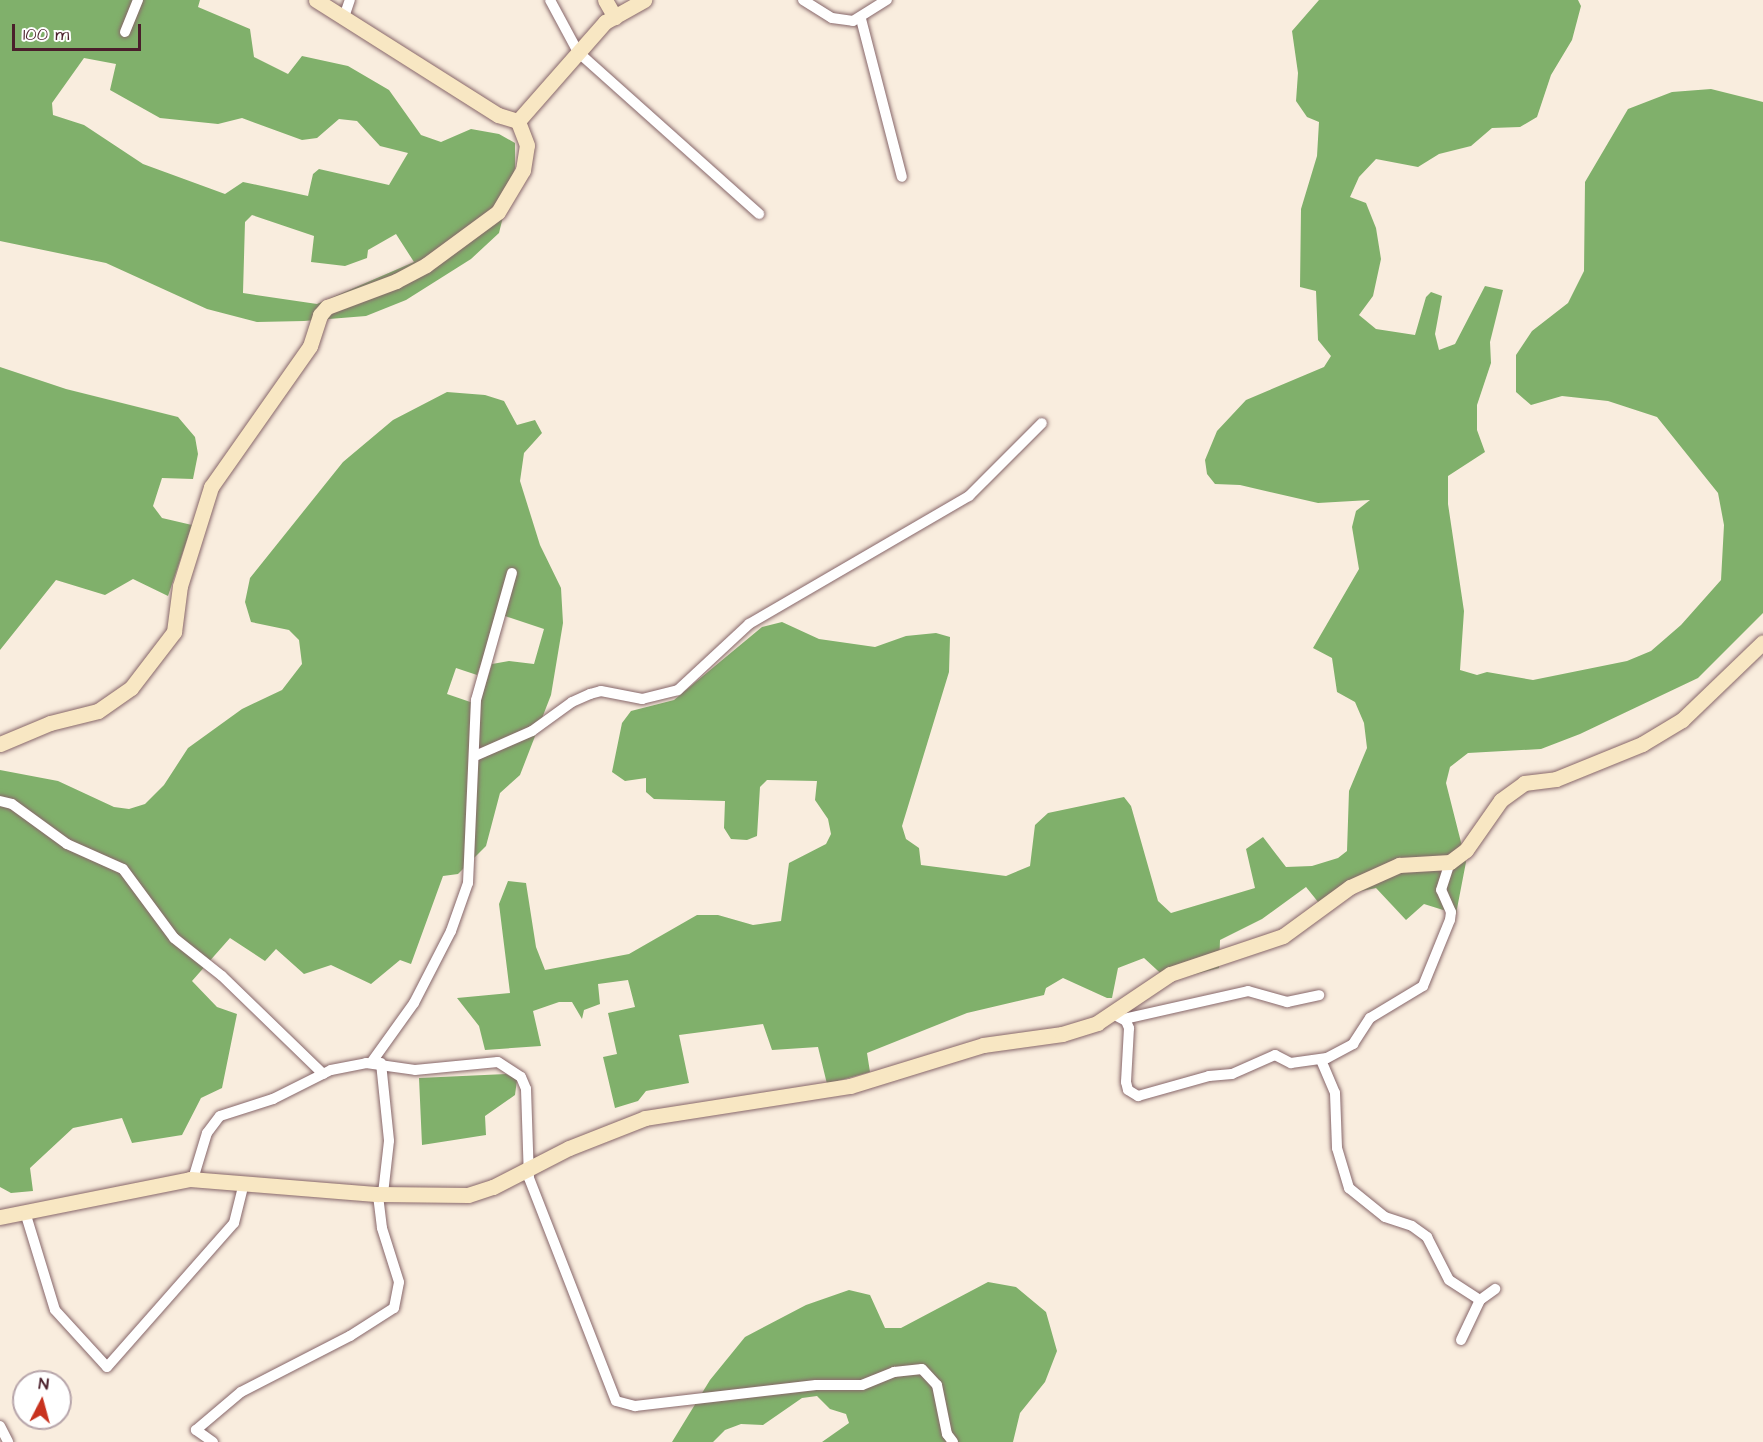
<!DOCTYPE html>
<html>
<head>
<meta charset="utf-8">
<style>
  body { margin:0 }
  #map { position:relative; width:1763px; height:1442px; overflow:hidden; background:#f9edde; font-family:"Architects Daughter",sans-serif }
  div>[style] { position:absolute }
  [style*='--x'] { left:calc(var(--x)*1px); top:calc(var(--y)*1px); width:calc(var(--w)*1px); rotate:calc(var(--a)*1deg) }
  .forest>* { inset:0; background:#80b06b }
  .roads { filter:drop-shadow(0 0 2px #87676a) drop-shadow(0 0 2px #87676a) }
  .street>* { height:10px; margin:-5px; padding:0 5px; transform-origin:5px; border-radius:5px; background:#fff }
  .secondary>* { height:15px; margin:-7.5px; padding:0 7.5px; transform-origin:7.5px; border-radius:7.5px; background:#f8e7c3 }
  span { translate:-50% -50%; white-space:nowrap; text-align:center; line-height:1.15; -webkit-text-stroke:4.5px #fff; paint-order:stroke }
  .north { position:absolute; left:12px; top:1370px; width:60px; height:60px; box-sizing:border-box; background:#fff; border:2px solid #b7a5aa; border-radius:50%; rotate:6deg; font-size:16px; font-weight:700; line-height:24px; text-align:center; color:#4a1f2b }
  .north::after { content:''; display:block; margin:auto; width:21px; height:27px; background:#c8321e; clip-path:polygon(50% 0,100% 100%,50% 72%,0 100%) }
  .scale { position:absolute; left:12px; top:24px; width:129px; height:27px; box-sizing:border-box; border:3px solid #4a1f2b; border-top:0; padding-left:8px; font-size:18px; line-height:21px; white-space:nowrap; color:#4a1f2b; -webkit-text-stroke:4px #fff; paint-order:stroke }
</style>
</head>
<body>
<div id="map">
  <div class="forest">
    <div style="clip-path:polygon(evenodd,0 0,200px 0,198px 7px,250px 29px,254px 57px,288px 74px,302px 56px,348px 66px,389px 90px,421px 135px,441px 142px,471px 129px,499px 134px,515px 143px,515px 168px,499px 233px,471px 259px,406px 300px,366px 316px,304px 321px,257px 322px,207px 309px,106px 263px,0 241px,0 0,84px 58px,116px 64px,110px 90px,160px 118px,218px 124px,242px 118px,302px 140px,317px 138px,339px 119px,357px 121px,380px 146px,408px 153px,389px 185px,319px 169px,313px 174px,308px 196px,243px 182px,225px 194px,143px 164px,84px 125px,53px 115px,52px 103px,84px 58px,0 0,252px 215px,314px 236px,311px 262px,345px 266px,367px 258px,368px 250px,396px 234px,414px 262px,317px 304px,243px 293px,245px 222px,252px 215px)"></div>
    <div style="clip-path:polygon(1319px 0,1578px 0,1581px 6px,1572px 40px,1551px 75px,1537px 117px,1520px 127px,1492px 128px,1471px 146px,1439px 154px,1418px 167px,1376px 159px,1359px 177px,1350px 197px,1366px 203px,1376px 228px,1381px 259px,1373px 296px,1359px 315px,1376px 329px,1415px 335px,1426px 297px,1431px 292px,1442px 296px,1435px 334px,1439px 350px,1455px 344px,1485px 286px,1503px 290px,1490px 342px,1491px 363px,1477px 405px,1477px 430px,1485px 452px,1448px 476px,1448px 504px,1464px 611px,1460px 670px,1477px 675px,1487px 672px,1533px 680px,1627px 661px,1651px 651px,1681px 625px,1721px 580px,1724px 525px,1718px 493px,1657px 417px,1608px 401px,1562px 396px,1531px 405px,1516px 392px,1516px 355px,1532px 331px,1568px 303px,1584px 271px,1585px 182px,1628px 109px,1672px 92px,1711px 89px,1763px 102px,1763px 613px,1698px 678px,1580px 734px,1541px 749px,1468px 753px,1450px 767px,1446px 783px,1466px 862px,1456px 914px,1424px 904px,1406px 920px,1376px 888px,1352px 893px,1327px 913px,1306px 887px,1262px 919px,1220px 940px,1219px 968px,1169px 981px,1144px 958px,1118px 968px,1112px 998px,1107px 998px,1063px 978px,1046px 988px,1044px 995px,967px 1013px,867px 1053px,870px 1072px,827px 1084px,818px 1047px,772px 1050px,763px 1024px,679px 1035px,689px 1083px,646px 1091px,638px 1101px,615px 1108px,603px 1057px,617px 1054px,608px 1013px,635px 1007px,628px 980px,598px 984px,600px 1004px,584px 1010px,582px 1019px,572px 1002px,559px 1002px,533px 1011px,541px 1046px,485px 1050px,479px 1026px,457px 998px,510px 993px,499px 904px,508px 881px,526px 883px,536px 947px,545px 970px,629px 954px,697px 915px,718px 915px,753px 925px,781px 921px,789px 863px,826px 844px,831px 834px,828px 819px,815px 800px,817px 781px,767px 780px,760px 787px,757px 836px,747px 840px,731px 839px,724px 828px,725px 801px,654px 799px,646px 792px,646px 778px,625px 781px,612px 772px,622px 723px,631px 711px,674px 700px,762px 627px,782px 622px,819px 639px,875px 647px,906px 636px,936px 633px,950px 637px,949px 672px,902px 826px,906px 839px,919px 848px,921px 865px,1006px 876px,1030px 866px,1035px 825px,1048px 813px,1124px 797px,1131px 806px,1158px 901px,1171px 913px,1255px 888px,1246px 849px,1263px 837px,1286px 867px,1312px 866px,1338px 858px,1347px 851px,1349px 791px,1367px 748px,1364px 723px,1355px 702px,1337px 692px,1332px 658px,1313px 648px,1359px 569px,1352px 527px,1356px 511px,1370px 500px,1318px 503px,1240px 485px,1215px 484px,1207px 474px,1205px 460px,1217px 431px,1246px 400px,1324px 367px,1331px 356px,1318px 340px,1316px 291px,1300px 287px,1301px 209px,1317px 156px,1319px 122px,1307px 117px,1296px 101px,1298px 73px,1292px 31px)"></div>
    <div style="clip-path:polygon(0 367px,66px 389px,178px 417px,195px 437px,198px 454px,193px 479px,162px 478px,153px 506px,162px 518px,192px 525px,168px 596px,133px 579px,105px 595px,56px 580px,0 650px)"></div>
    <div style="clip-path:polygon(evenodd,447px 392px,485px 395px,504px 401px,517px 425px,535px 420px,542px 433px,524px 453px,520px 481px,540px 545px,561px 588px,563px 623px,551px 695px,520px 775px,500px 793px,486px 846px,458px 874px,443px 876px,411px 964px,400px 960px,371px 984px,331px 965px,304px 974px,276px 949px,265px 961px,230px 938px,192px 981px,217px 1007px,237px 1014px,222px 1088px,201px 1098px,182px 1135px,132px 1143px,122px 1118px,73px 1128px,30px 1168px,33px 1191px,11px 1193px,0 1187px,0 770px,58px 781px,114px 807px,129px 809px,145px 804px,164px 785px,188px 748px,242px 709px,282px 690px,302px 664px,299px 640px,289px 630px,251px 622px,245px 602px,250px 578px,343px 462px,393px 420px,447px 392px,499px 614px,544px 629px,534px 664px,509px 661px,492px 664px,479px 705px,447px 694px,456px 668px,477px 675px,499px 614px)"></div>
    <div style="clip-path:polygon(506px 1074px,517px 1080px,515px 1095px,485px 1116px,486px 1135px,422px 1145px,419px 1078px)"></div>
    <div style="clip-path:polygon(988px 1282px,1016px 1287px,1046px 1312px,1057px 1351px,1045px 1382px,1020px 1413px,1013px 1442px,822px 1442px,849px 1423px,846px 1414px,830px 1409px,817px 1396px,802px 1398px,763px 1425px,741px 1424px,725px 1430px,713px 1442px,672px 1442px,710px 1380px,745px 1337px,806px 1305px,849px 1290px,870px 1295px,885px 1328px,901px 1328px)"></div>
  </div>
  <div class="roads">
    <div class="street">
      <div style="--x:550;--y:0;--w:59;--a:61.7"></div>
      <div style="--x:578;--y:52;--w:243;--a:41.8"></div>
      <div style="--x:803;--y:0;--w:34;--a:32"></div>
      <div style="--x:832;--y:18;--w:21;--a:8"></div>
      <div style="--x:853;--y:21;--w:40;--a:-32"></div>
      <div style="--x:344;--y:17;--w:18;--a:-71"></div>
      <div style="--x:861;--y:19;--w:163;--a:75.5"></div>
      <div style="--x:125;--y:32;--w:35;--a:-68"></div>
      <div style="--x:475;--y:756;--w:62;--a:-23.7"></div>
      <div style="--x:532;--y:731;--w:49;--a:-35.9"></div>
      <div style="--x:572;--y:702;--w:20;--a:-24"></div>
      <div style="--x:590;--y:694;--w:11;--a:-15"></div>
      <div style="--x:601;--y:691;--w:42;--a:11"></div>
      <div style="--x:642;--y:699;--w:37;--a:-14"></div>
      <div style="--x:678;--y:690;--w:97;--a:-42.9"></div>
      <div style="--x:749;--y:624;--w:255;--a:-30.2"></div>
      <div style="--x:969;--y:496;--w:103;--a:-45"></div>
      <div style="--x:0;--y:801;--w:12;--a:14"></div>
      <div style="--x:12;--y:804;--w:68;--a:36"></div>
      <div style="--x:67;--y:844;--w:61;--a:24.1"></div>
      <div style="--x:123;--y:869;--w:86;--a:53.5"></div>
      <div style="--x:174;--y:938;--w:61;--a:38.4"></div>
      <div style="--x:222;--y:976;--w:141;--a:44.1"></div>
      <div style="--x:1113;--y:1014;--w:15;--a:28"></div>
      <div style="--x:1126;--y:1021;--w:8;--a:67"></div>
      <div style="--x:1129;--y:1028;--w:54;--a:93.2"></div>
      <div style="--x:1126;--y:1082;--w:8;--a:76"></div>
      <div style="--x:1128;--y:1090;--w:12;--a:31"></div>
      <div style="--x:1138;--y:1096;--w:74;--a:-15.7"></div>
      <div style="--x:1209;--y:1076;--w:23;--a:-5"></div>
      <div style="--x:1232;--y:1074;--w:47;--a:-23.8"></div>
      <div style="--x:1275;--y:1055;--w:18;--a:27"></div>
      <div style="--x:1291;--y:1063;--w:36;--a:-8"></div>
      <div style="--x:1327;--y:1058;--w:30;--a:-28"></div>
      <div style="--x:1353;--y:1044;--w:31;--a:-57"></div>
      <div style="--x:1370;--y:1018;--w:62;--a:-31.1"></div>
      <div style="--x:1423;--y:986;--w:71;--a:-67.8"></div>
      <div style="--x:1450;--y:920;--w:8;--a:-83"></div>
      <div style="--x:1451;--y:912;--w:24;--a:-114"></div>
      <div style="--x:1441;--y:890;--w:29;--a:-72"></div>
      <div style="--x:1124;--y:1019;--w:127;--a:-12.7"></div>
      <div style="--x:1248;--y:991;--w:41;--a:15.8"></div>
      <div style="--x:1287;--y:1002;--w:33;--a:-12"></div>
      <div style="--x:1321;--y:1060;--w:36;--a:67"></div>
      <div style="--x:1335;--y:1093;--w:55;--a:87.9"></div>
      <div style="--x:1337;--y:1148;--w:42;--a:73.3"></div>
      <div style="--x:1349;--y:1188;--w:46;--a:38.9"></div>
      <div style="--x:1385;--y:1217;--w:28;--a:18"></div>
      <div style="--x:1412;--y:1226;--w:19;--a:36"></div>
      <div style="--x:1427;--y:1237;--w:48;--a:62.9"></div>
      <div style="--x:1449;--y:1280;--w:37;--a:33"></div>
      <div style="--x:371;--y:1063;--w:74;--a:-54.4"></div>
      <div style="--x:414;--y:1003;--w:81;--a:-62.8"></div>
      <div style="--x:451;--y:931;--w:51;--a:-70.5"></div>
      <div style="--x:468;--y:883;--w:183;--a:-87.5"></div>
      <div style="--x:476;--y:700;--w:132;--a:-74.2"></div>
      <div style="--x:381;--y:1063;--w:78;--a:84.1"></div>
      <div style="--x:389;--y:1141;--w:53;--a:96.5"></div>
      <div style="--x:193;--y:1179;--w:48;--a:-73.1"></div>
      <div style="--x:207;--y:1133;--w:21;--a:-53"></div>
      <div style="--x:220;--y:1116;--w:56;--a:-17.8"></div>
      <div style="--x:273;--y:1099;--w:65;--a:-26.6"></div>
      <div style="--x:331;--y:1070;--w:36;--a:-11"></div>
      <div style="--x:366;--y:1063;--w:49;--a:8.1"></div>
      <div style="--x:415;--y:1070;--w:83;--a:-5.5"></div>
      <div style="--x:498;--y:1062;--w:27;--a:33"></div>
      <div style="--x:521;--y:1077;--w:13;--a:67"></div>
      <div style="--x:526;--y:1089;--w:89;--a:88.1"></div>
      <div style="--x:529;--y:1178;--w:239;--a:68.7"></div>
      <div style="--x:616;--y:1401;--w:20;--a:15"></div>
      <div style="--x:635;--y:1406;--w:182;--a:-6.6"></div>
      <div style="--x:816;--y:1385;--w:46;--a:0"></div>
      <div style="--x:862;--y:1385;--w:35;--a:-22"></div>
      <div style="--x:894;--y:1372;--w:28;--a:-6"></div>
      <div style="--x:922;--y:1369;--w:22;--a:47"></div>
      <div style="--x:937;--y:1385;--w:50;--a:78.5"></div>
      <div style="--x:947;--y:1434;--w:10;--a:53"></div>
      <div style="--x:25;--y:1212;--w:102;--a:73"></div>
      <div style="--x:55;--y:1310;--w:77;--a:47.6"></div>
      <div style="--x:107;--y:1367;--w:192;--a:-48.6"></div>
      <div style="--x:234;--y:1223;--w:41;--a:-76"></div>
      <div style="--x:1461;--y:1340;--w:44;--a:-64.6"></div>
      <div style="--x:1480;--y:1300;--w:19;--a:-36"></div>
      <div style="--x:0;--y:1426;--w:18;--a:63"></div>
      <div style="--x:213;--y:1442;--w:21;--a:-145"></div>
      <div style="--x:196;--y:1430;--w:59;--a:-40.2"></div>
      <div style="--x:241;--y:1392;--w:123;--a:-27.2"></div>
      <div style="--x:350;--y:1336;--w:52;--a:-32.5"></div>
      <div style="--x:394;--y:1308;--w:26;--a:-79"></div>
      <div style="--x:399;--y:1282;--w:57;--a:-107.5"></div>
      <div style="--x:382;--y:1228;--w:34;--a:-97"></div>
    </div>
    <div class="secondary">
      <div style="--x:316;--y:0;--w:215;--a:32.3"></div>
      <div style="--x:498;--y:115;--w:21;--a:17"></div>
      <div style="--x:518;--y:121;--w:132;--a:-48.7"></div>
      <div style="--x:605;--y:22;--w:45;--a:-29.4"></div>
      <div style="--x:605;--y:0;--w:20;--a:60"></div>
      <div style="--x:0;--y:744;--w:54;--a:-22.8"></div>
      <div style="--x:50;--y:723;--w:49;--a:-14"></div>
      <div style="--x:98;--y:711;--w:40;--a:-34.9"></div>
      <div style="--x:131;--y:688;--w:71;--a:-52.5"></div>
      <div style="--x:174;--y:632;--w:46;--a:-82.6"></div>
      <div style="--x:180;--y:586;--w:104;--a:-72.6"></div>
      <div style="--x:211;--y:487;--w:172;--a:-54.9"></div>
      <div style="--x:310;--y:346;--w:33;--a:-72"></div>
      <div style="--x:320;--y:315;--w:11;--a:-49"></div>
      <div style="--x:327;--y:307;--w:74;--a:-20.6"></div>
      <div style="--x:396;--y:281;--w:34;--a:-28"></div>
      <div style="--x:426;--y:265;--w:89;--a:-36.4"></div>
      <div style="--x:498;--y:212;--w:49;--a:-59.2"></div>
      <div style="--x:523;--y:170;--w:25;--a:-81"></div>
      <div style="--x:527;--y:145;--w:26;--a:-111"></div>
      <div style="--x:0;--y:1217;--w:194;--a:-11.3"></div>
      <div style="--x:190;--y:1179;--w:189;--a:4.6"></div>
      <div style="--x:378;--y:1194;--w:90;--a:0.6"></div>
      <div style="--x:468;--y:1195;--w:26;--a:-18"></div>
      <div style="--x:493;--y:1187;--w:85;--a:-27.2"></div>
      <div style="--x:569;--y:1148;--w:82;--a:-21.5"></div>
      <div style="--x:645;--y:1118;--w:207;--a:-8.9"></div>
      <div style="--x:850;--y:1086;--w:139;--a:-17.1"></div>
      <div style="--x:983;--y:1045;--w:80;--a:-7.9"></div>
      <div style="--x:1062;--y:1034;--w:37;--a:-17"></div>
      <div style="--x:1097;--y:1023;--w:88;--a:-33.9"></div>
      <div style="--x:1170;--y:974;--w:119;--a:-18.6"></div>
      <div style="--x:1283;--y:936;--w:83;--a:-36.2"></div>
      <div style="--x:1350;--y:887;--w:54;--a:-24.2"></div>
      <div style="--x:1399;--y:865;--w:51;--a:-3.4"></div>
      <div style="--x:1450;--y:862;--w:20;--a:-37"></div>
      <div style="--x:1466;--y:850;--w:61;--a:-55"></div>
      <div style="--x:1501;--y:800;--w:29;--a:-36"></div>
      <div style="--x:1524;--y:783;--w:32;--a:-7"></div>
      <div style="--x:1556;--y:779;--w:93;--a:-22.1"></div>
      <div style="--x:1642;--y:744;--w:47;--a:-31"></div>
      <div style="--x:1682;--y:720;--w:112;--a:-43.9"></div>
    </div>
  </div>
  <div class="north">N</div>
  <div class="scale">100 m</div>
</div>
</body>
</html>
